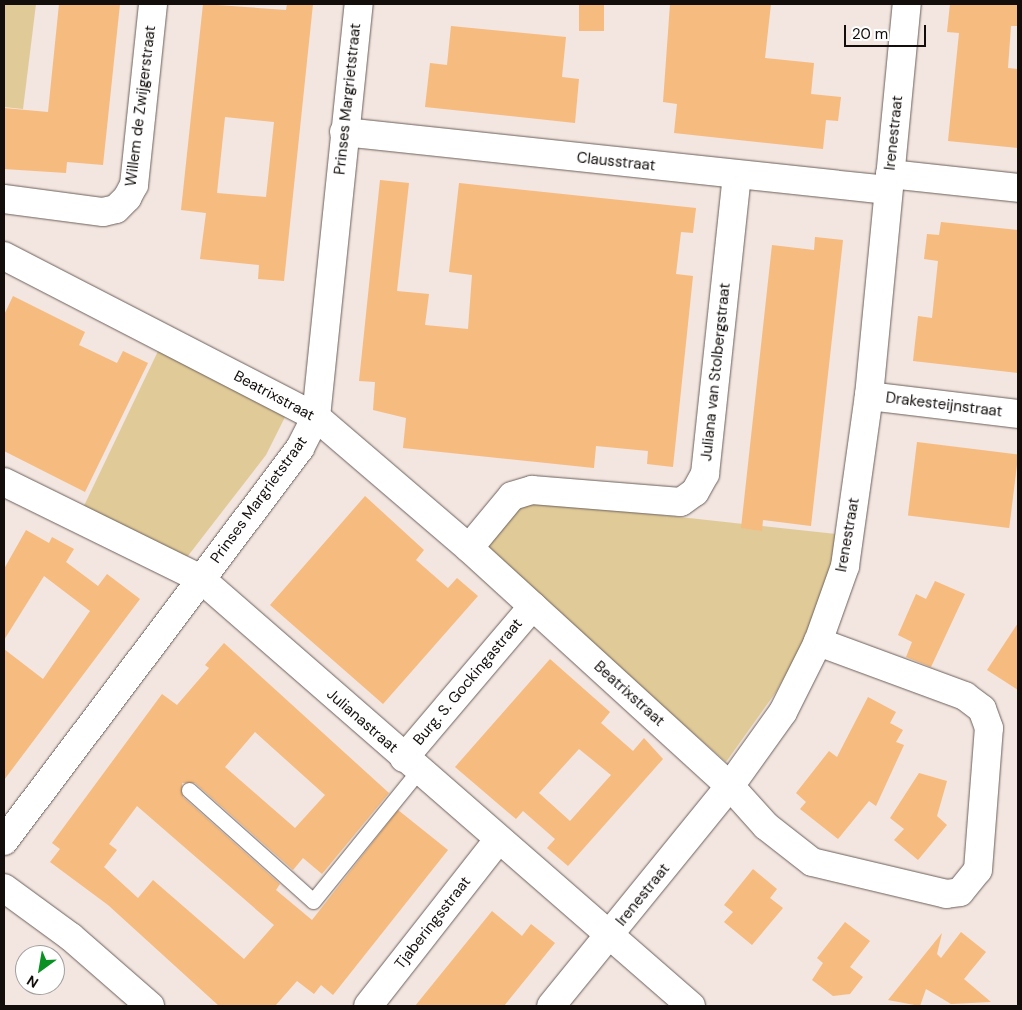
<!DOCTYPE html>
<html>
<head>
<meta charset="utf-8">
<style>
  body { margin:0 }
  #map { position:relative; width:1022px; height:1010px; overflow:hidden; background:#f3e5df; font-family:"DM Sans",sans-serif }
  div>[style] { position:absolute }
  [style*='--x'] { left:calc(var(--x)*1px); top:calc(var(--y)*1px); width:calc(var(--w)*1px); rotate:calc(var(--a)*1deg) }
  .green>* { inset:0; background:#e0ca98 }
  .building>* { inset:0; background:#f6bb7e; transform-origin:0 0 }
  .roads { filter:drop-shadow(0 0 1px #6c605b) drop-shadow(0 0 1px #6c605b) }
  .lane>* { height:15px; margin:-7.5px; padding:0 7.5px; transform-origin:7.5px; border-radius:7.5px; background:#fff }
  .street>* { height:28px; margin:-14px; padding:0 14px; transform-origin:14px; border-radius:14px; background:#fff }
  span { translate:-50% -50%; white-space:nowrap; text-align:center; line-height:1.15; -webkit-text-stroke:4px #fff; paint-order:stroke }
  .street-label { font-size:15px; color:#130e0c }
  .frame { position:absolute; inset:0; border:5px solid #130e0c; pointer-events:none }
  .north { position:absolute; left:15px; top:945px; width:50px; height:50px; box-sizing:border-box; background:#fff; border:1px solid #a19f9e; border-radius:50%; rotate:212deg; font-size:14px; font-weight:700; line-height:20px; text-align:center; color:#130e0c }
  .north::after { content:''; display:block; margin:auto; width:18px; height:22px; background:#0b9123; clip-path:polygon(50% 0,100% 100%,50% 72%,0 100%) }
  .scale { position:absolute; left:844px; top:25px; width:82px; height:22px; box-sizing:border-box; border:2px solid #130e0c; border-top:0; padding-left:6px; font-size:15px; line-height:18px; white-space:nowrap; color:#130e0c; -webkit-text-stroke:4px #fff; paint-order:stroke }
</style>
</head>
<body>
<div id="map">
  <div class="green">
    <div style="clip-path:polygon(4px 4px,36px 4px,23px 109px,4px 107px)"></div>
    <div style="clip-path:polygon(160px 347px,286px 415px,266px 455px,184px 561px,82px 510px)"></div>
    <div style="clip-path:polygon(524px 500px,836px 534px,829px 581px,807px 636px,776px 692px,726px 762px,483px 548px)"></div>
  </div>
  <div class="building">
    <div style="clip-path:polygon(59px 4px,120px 4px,103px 165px,67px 162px,66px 173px,4px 169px,4px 108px,48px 112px)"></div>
    <div style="clip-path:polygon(evenodd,203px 4px,286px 10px,287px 4px,313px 4px,284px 281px,258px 279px,259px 265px,200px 259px,206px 213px,181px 210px,203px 4px,225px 117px,274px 122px,266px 197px,217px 193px,225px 117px)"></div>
    <div style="left:579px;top:4px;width:25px;height:27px"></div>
    <div style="clip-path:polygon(670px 4px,771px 4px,765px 58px,814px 63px,811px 94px,841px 97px,838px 121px,826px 120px,823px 149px,674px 133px,677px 104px,663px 102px)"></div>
    <div style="clip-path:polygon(950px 4px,1018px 4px,1018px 26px,1011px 26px,1008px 68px,1018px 69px,1018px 148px,948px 141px,959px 33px,947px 32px)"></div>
    <div style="clip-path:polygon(451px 26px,566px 37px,562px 77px,579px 79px,575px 123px,425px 107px,430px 63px,447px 65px)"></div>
    <div style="clip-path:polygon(380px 180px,409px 183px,397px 291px,429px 294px,425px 325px,468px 329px,472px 275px,449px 272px,459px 183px,696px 208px,693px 233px,681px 232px,676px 274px,693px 276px,673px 467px,647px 464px,648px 451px,596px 446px,594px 468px,403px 448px,406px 418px,373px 410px,375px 382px,359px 381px)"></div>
    <div style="clip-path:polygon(941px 222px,1018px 230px,1018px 373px,913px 361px,918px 316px,932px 318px,938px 261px,924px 259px,927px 234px,939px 235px)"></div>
    <div style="clip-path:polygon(815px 237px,843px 240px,811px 526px,763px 520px,762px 531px,741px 528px,772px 245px,814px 250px)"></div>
    <div style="clip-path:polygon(13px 296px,85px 332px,79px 345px,117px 363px,123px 351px,148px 363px,85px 492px,4px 451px,4px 315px)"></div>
    <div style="left:917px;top:442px;width:102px;height:74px;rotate:7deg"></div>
    <div style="clip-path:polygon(365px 496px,424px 550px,416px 560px,448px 588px,457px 578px,478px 596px,383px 704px,270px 605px)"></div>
    <div style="clip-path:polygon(26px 530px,49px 543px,52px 537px,74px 549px,66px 562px,98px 586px,107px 574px,140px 599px,4px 780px,4px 649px,43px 679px,90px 611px,44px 576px,4px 640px,4px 569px)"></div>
    <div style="clip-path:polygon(935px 581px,965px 594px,931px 667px,906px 657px,912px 642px,898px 635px,916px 594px,926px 599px)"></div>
    <div style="clip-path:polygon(1018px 623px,1018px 690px,987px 670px)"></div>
    <div style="clip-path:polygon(evenodd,224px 643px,389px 793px,322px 874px,303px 858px,293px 870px,195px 783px,182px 783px,183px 797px,280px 884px,276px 890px,312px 920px,398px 810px,448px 850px,333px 995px,321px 985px,314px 994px,297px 981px,275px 1006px,219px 1006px,108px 905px,50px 862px,60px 849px,52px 843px,162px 694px,177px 705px,209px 668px,205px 665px,224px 643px,255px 732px,325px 795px,295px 828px,225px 767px,255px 732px,224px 643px,137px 806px,274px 925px,244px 959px,153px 880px,138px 898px,104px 867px,117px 850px,109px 844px,137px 806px)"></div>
    <div style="clip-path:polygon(evenodd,550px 659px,610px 712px,601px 723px,633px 751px,644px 738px,663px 759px,568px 866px,547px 848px,555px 839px,523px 811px,516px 819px,455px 767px,550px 659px,579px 749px,611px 775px,570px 821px,539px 793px,579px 749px)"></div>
    <div style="clip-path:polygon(868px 697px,896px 712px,890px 723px,903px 730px,896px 742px,904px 745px,876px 806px,869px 801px,838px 839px,800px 809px,806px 802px,796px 793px,829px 751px,837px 757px)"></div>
    <div style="clip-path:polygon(919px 773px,947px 781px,937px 816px,947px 825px,918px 860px,894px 840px,904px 829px,890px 818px)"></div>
    <div style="clip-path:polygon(753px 869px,777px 889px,770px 898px,783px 908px,752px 945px,724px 922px,733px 912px,724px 905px)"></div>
    <div style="clip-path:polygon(492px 911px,522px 936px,531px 924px,555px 943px,504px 1006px,415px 1006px)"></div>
    <div style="clip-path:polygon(845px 922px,870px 941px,850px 967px,863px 977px,850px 994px,833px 996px,812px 980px,823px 963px,817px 958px)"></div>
    <div style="clip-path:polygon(961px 932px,986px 952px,964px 979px,991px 1002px,951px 1004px,926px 989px,920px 1006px,888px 1000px,942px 933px,937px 954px,941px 958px)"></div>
  </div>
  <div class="roads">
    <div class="lane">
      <div style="--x:189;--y:790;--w:166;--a:41.8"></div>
      <div style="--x:313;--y:901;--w:169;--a:-51"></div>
    </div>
    <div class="street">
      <div style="--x:344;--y:132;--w:547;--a:6.09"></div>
      <div style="--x:890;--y:174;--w:129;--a:6.2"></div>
      <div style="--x:4;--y:199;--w:100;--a:7.5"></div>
      <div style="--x:103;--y:212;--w:13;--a:-13"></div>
      <div style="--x:116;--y:209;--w:16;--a:-45"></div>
      <div style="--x:127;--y:198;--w:15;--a:-62"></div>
      <div style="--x:134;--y:185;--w:182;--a:-84"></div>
      <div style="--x:4;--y:256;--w:351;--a:27.3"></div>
      <div style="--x:316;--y:417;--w:201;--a:40.6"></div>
      <div style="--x:469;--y:548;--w:353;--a:42.4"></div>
      <div style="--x:730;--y:786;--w:54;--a:48"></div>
      <div style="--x:766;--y:826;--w:58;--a:38"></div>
      <div style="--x:812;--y:862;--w:138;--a:13.4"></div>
      <div style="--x:946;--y:894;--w:14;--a:-8"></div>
      <div style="--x:960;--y:892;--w:28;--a:-51"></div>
      <div style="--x:978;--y:870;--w:142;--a:-85.6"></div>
      <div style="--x:989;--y:728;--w:20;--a:-110"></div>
      <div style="--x:982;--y:709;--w:21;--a:-143"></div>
      <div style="--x:965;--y:696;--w:157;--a:-159.8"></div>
      <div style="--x:869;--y:396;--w:150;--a:6.9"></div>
      <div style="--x:4;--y:482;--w:220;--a:26.2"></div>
      <div style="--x:201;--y:579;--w:650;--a:41.07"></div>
      <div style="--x:469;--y:548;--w:67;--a:-50.4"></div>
      <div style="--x:512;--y:496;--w:21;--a:-17"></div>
      <div style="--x:532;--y:490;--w:149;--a:4.6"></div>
      <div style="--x:681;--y:502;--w:17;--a:-36"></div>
      <div style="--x:695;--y:492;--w:21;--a:-61"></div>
      <div style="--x:705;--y:474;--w:301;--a:-83.9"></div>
      <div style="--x:404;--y:758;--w:199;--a:-49.7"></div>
      <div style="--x:4;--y:841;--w:492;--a:-53"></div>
      <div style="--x:300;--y:448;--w:35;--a:-63"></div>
      <div style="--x:316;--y:417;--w:415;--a:-84.1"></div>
      <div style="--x:4;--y:888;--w:83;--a:36.2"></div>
      <div style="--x:71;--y:937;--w:105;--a:41.1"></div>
      <div style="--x:368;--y:1006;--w:211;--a:-51.9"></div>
      <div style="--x:551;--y:1006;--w:284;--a:-50.9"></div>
      <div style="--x:730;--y:786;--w:91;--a:-54.4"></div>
      <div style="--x:783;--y:712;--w:78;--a:-63.4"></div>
      <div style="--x:818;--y:642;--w:81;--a:-70.4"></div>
      <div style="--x:845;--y:566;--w:172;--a:-82"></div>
      <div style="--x:869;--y:396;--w:394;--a:-84.5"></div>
    </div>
  </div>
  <div class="street-label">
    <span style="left:348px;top:99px;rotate:-84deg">Prinses Margrietstraat</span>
    <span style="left:141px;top:106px;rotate:-83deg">Willem de Zwijgerstraat</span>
    <span style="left:894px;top:133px;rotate:-84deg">Irenestraat</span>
    <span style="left:616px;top:162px;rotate:6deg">Clausstraat</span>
    <span style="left:716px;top:372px;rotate:-84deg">Juliana van Stolbergstraat</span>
    <span style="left:274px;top:396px;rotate:28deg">Beatrixstraat</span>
    <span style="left:944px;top:405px;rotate:7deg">Drakesteijnstraat</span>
    <span style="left:259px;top:500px;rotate:-54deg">Prinses Margrietstraat</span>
    <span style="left:848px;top:535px;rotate:-80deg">Irenestraat</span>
    <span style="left:468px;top:682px;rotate:-50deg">Burg. S. Gockingastraat</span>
    <span style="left:629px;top:694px;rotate:42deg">Beatrixstraat</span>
    <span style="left:362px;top:721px;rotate:41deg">Julianastraat</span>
    <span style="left:643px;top:895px;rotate:-51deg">Irenestraat</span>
    <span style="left:433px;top:923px;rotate:-52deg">Tjaberingsstraat</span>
  </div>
  <div class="frame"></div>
  <div class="north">N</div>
  <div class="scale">20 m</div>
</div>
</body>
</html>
